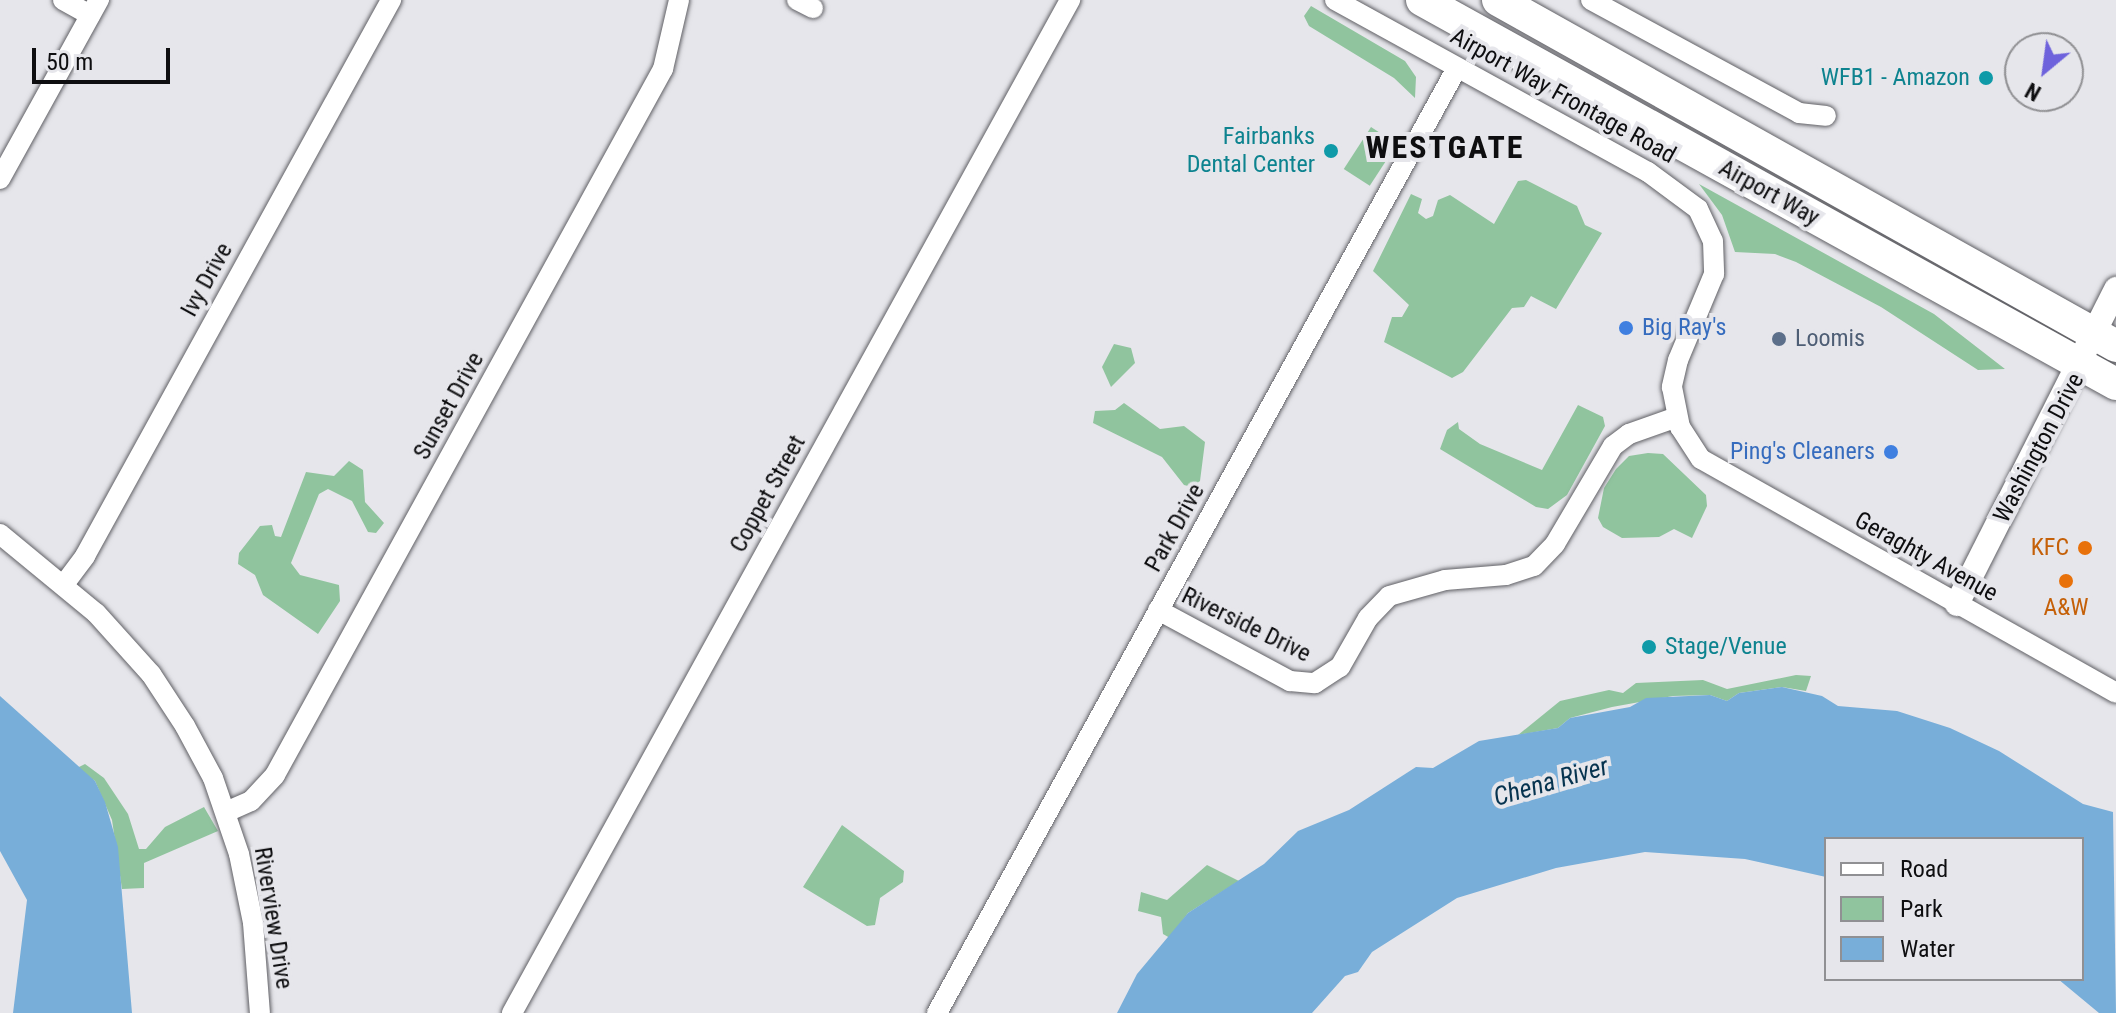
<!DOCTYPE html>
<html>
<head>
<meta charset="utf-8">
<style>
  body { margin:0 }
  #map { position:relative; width:2116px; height:1013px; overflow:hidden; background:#e6e6eb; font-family:"Roboto Condensed",sans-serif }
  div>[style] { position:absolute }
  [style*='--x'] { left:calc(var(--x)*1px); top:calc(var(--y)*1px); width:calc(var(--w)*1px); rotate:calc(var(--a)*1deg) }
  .green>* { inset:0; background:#90c49e; transform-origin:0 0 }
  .water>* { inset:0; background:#78aed9 }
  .roads { filter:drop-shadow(0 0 2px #606065) drop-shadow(0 0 2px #606065) }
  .minor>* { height:20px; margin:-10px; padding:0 10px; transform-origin:10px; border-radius:10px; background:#fff }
  .tertiary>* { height:24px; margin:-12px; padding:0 12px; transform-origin:12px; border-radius:12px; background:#fff }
  .primary>* { height:32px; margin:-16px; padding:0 16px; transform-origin:16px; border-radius:16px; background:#fff }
  .dots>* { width:22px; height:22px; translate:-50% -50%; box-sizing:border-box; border:4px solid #e6e6eb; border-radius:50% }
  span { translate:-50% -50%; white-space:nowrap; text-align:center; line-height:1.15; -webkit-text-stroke:8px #e6e6eb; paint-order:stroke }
  .culture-label { font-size:24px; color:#0d838f }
  .right { translate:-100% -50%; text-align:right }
  .left { translate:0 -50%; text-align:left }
  .street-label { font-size:24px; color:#0e0e10 }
  .shop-label { font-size:24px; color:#366cbe }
  .service-label { font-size:24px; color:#4e5e75 }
  .food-label { font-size:24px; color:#c56008 }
  .water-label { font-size:26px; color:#06334f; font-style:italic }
  .district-label { font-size:32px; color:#0e0e10; font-weight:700; letter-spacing:2px }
  .legend { position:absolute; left:1824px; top:837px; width:260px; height:144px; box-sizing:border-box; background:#e6e6eb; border:2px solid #909093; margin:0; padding:10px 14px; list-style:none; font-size:24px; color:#0e0e10 }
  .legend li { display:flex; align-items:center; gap:16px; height:40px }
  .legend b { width:40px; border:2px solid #909093 }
  .north { position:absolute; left:2004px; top:32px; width:80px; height:80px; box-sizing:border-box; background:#e6e6eb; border:2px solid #909093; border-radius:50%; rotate:209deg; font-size:22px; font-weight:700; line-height:32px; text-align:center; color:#0e0e10 }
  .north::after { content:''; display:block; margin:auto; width:28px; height:36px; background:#6e62dc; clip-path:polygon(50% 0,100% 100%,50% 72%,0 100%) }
  .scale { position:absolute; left:32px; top:48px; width:138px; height:36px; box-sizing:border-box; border:4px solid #0e0e10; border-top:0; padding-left:10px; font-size:24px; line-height:28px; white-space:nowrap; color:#0e0e10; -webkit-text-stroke:6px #e6e6eb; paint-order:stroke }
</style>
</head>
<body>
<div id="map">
  <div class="green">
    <div style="clip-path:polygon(1311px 6px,1405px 61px,1416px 77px,1415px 98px,1394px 78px,1309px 26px,1304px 16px)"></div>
    <div style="left:1371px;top:127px;width:31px;height:50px;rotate:33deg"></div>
    <div style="clip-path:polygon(1526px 180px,1577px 206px,1585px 225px,1602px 233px,1556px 309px,1531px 296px,1524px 307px,1512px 308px,1463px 372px,1452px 378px,1384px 342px,1392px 317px,1402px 317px,1409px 305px,1373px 271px,1411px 194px,1422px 199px,1418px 213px,1426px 219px,1433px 216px,1438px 200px,1450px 195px,1494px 224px,1518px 181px)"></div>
    <div style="clip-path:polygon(1699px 184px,1934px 314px,2005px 369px,1978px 370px,1881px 307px,1796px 262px,1775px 254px,1735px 252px,1722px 215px)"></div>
    <div style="clip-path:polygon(1114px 344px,1131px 348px,1135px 363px,1111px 387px,1102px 367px)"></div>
    <div style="clip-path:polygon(1124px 403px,1160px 429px,1184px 426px,1205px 442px,1200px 481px,1192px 487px,1184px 485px,1162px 457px,1093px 423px,1095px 411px,1115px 410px)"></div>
    <div style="clip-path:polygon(1578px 405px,1603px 417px,1605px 426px,1567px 495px,1548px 509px,1536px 507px,1440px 449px,1447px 430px,1458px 422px,1459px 429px,1480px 444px,1542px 470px)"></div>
    <div style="clip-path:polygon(1648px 453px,1663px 454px,1706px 495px,1707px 506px,1692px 538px,1674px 529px,1659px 537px,1622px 538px,1603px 527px,1598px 518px,1604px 488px,1616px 469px,1629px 456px)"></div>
    <div style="clip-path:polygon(349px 461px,363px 470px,365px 502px,384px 523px,376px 533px,368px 532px,352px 501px,328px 489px,319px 494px,291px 563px,300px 575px,339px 585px,340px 601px,318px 634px,263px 595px,255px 575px,238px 564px,239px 553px,260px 526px,272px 525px,275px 536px,281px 537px,306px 472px,334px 476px)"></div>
    <div style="clip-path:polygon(1796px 675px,1811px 676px,1806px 691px,1782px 687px,1739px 693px,1727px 701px,1710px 695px,1673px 696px,1612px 707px,1570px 718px,1558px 728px,1518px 735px,1560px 701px,1609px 690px,1623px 693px,1636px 683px,1703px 680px,1727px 689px)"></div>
    <div style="clip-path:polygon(85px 764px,104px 778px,128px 814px,139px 849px,146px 849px,165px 827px,204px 807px,218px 831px,144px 863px,144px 888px,122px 889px,112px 820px,95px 781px,77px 768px)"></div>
    <div style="clip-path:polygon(842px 825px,904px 871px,903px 882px,880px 898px,875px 925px,867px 926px,803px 887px)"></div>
    <div style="clip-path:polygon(1207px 865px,1239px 881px,1188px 913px,1170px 938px,1163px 934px,1161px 917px,1138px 911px,1141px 892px,1167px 900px)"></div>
  </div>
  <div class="water">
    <div style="clip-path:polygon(1782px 687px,1822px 696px,1838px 706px,1897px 711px,1950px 728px,1999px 751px,2083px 804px,2113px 812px,2116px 1013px,2099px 1013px,2058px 979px,2082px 979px,2082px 839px,1826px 839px,1826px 877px,1745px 859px,1645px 852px,1556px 868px,1457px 898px,1372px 952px,1358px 972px,1345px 976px,1312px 1013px,1117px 1013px,1137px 974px,1188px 913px,1264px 864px,1298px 831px,1349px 810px,1416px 767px,1433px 768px,1479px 741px,1558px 728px,1570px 718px,1630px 707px,1646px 698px,1710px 695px,1727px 701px,1739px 693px)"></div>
    <div style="clip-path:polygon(0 696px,95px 781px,105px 802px,118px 847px,132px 1013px,13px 1013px,27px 900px,0 851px)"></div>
  </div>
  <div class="roads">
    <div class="minor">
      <div style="--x:63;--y:0;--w:31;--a:29"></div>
      <div style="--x:797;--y:0;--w:18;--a:27"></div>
      <div style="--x:1335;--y:0;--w:357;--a:28.8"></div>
      <div style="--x:1648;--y:172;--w:62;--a:36.5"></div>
      <div style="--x:1698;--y:209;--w:35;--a:65"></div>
      <div style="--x:1713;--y:241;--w:33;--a:88"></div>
      <div style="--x:1714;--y:274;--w:93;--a:112.7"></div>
      <div style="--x:1678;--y:360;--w:28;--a:103"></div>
      <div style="--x:1672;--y:387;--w:41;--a:78.7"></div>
      <div style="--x:1680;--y:427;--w:38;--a:57"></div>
      <div style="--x:1701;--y:459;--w:476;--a:29.4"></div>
      <div style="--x:1591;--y:0;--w:237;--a:28.5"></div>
      <div style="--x:1799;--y:113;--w:27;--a:6"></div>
      <div style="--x:0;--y:179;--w:205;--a:-61.1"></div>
      <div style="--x:0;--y:534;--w:124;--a:39.5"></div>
      <div style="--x:96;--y:613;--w:82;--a:48"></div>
      <div style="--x:151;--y:674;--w:62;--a:56.8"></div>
      <div style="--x:185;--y:726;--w:59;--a:61.7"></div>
      <div style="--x:213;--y:778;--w:80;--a:71.1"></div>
      <div style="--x:239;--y:854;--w:70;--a:78.5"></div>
      <div style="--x:253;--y:923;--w:90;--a:85.6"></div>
      <div style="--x:65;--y:583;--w:34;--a:-53"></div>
      <div style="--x:85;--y:556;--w:635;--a:-61.17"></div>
      <div style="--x:1158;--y:610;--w:150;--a:28.3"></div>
      <div style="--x:1290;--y:681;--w:25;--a:5"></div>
      <div style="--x:1315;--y:683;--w:30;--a:-33"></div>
      <div style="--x:1340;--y:667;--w:56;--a:-60.3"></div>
      <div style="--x:1368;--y:618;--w:30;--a:-46"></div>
      <div style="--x:1389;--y:596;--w:58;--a:-15.9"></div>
      <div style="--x:1445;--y:580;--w:61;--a:-4.7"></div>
      <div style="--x:1506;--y:575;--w:29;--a:-18"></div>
      <div style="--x:1534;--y:566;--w:30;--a:-46"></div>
      <div style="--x:1555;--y:544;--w:114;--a:-59.4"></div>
      <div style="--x:1613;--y:446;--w:20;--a:-37"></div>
      <div style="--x:1629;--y:434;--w:51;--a:-19.5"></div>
      <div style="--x:226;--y:812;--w:27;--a:-24"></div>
      <div style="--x:251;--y:801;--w:35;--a:-47"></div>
      <div style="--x:275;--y:775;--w:806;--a:-61.21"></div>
      <div style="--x:663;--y:69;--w:71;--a:-76.9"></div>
      <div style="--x:512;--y:1013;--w:1157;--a:-61.15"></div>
      <div style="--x:937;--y:1013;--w:1079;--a:-61.18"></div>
    </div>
    <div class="tertiary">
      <div style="--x:1957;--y:604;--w:353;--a:-63.2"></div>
    </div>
    <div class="primary">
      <div style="--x:1422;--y:0;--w:793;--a:28.96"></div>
      <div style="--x:1498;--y:0;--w:708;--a:29.24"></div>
    </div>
  </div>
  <div class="dots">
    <div style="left:1986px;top:78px;background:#0f9aa8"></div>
    <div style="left:1331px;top:151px;background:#0f9aa8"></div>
    <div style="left:1626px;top:328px;background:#3f7fe0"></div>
    <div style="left:1779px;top:339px;background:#5c6f8a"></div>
    <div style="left:1891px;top:452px;background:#3f7fe0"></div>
    <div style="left:2085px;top:548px;background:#e8710a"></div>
    <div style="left:2066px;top:581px;background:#e8710a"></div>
    <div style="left:1649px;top:647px;background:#0f9aa8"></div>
  </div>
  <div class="culture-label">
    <span class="right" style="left:1970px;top:78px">WFB1 - Amazon</span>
    <span class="right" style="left:1315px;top:151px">Fairbanks<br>Dental Center</span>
    <span class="left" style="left:1665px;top:647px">Stage/Venue</span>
  </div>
  <div class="street-label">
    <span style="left:1563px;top:96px;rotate:29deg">Airport Way Frontage Road</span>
    <span style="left:1769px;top:193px;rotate:29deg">Airport Way</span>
    <span style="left:207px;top:280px;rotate:-61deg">Ivy Drive</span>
    <span style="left:449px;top:406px;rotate:-61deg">Sunset Drive</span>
    <span style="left:2039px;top:448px;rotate:-62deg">Washington Drive</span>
    <span style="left:768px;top:494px;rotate:-61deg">Coppet Street</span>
    <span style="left:1175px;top:528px;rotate:-61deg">Park Drive</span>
    <span style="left:1926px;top:557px;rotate:29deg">Geraghty Avenue</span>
    <span style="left:1246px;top:625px;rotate:26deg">Riverside Drive</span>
    <span style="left:273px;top:918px;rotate:81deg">Riverview Drive</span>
  </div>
  <div class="shop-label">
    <span class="left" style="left:1642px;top:328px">Big Ray's</span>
    <span class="right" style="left:1875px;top:452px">Ping's Cleaners</span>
  </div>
  <div class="service-label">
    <span class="left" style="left:1795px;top:339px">Loomis</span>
  </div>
  <div class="food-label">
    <span class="right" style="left:2069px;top:548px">KFC</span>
    <span style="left:2066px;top:608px">A&amp;W</span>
  </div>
  <div class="water-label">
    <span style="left:1551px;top:782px;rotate:-16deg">Chena River</span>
  </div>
  <div class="district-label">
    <span style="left:1445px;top:147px">WESTGATE</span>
  </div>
  <ul class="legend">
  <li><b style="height:10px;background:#fff"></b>Road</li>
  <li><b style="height:22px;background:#90c49e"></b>Park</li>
  <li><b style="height:22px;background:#78aed9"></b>Water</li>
  </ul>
  <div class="north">N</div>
  <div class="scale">50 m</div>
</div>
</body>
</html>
